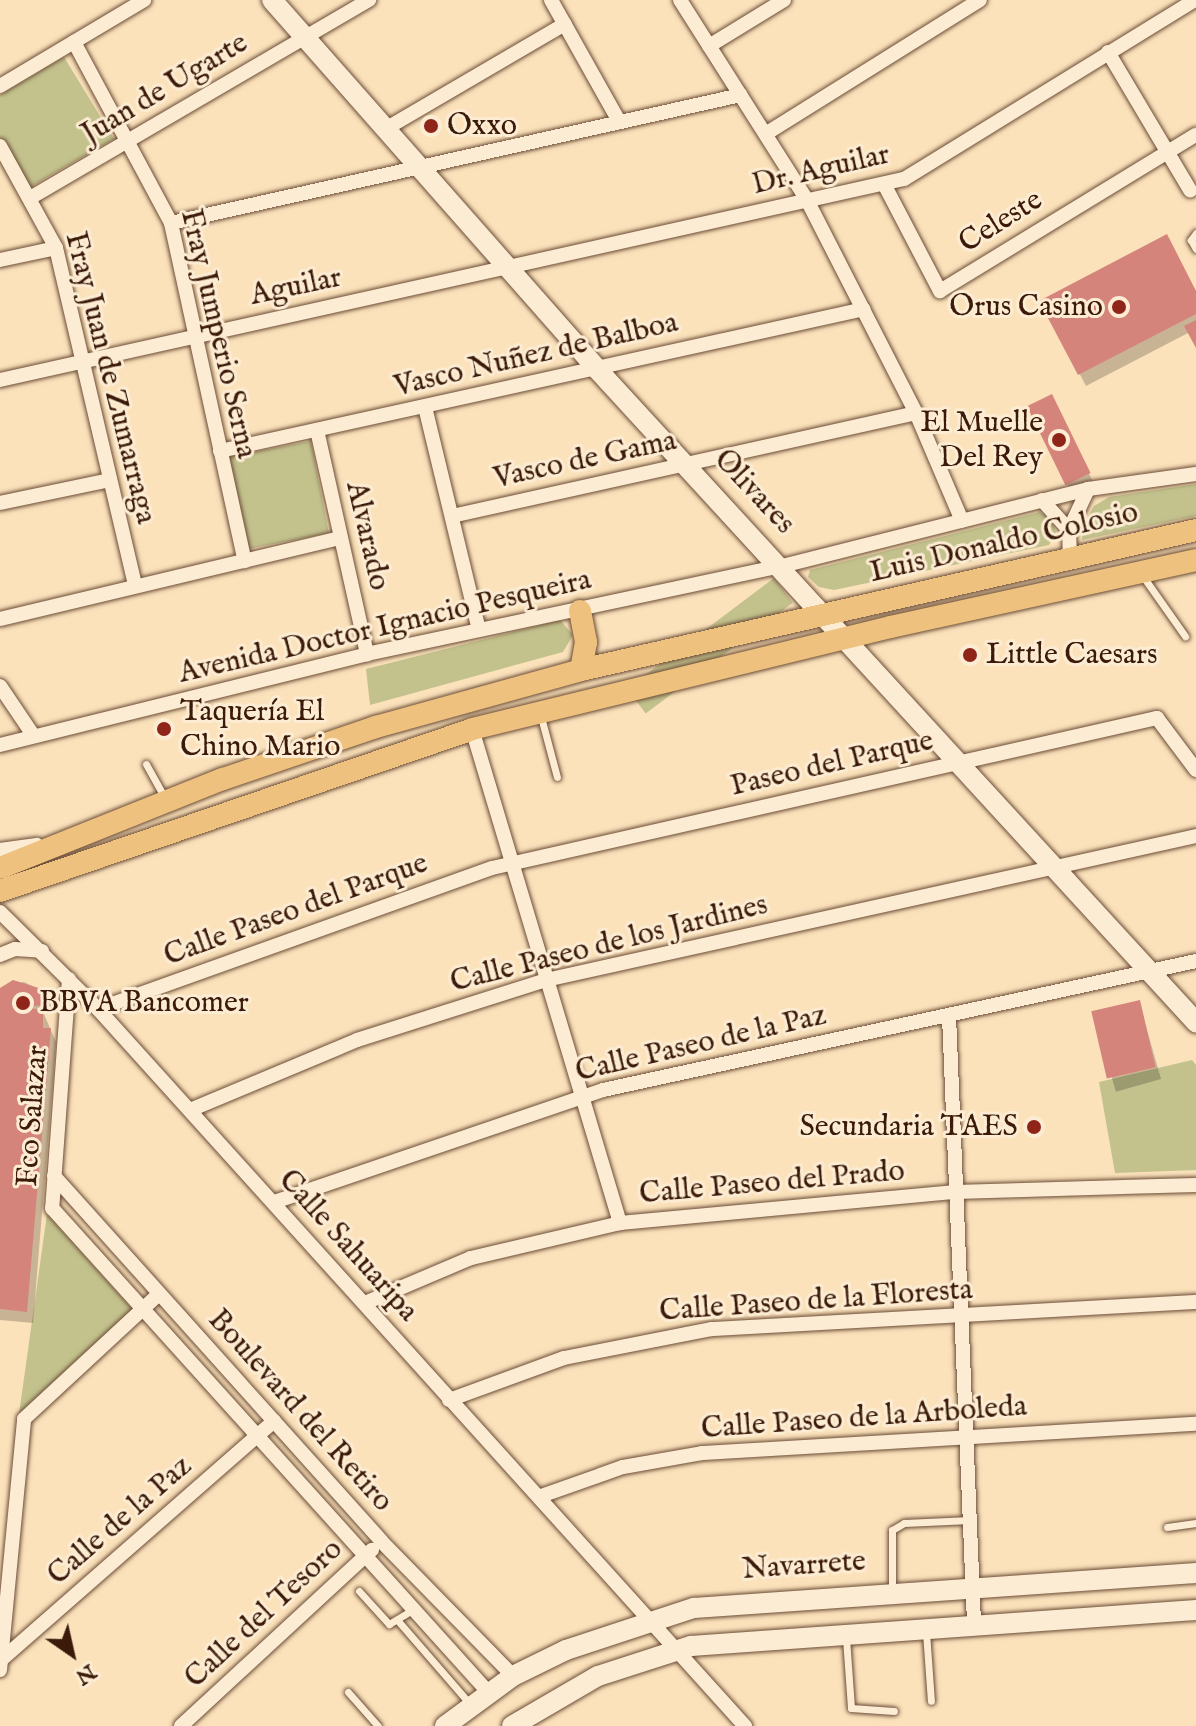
<!DOCTYPE html>
<html>
<head>
<meta charset="utf-8">
<style>
  body { margin:0 }
  #map { position:relative; width:1196px; height:1726px; overflow:hidden; background:#fbe2bb; font-family:"IM FELL English",serif }
  div>[style] { position:absolute }
  [style*='--x'] { left:calc(var(--x)*1px); top:calc(var(--y)*1px); width:calc(var(--w)*1px); rotate:calc(var(--a)*1deg) }
  .green>* { inset:0; background:#c3c28d; transform-origin:0 0 }
  .shadow>* { inset:0; background:#0003; transform-origin:0 0 }
  .building>* { inset:0; background:#d5847b; transform-origin:0 0 }
  .roads { filter:drop-shadow(0 0 2px #6b4c36) drop-shadow(0 0 2px #6b4c36) }
  .lane>* { height:7px; margin:-3.5px; padding:0 3.5px; transform-origin:3.5px; border-radius:3.5px; background:#fcecd3 }
  .street>* { height:14px; margin:-7px; padding:0 7px; transform-origin:7px; border-radius:7px; background:#fcecd3 }
  .secondary>* { height:20px; margin:-10px; padding:0 10px; transform-origin:10px; border-radius:10px; background:#fcecd3 }
  .primary>* { height:22px; margin:-11px; padding:0 11px; transform-origin:11px; border-radius:11px; background:#eec17e }
  .dots>* { width:22px; height:22px; translate:-50% -50%; box-sizing:border-box; border:4px solid #fcecd3; border-radius:50% }
  span { translate:-50% -50%; white-space:nowrap; text-align:center; line-height:1.15; -webkit-text-stroke:6px #fcecd3; paint-order:stroke }
  .street-label { font-size:30px; color:#3b1a09 }
  .poi-label { font-size:30px; color:#3b1a09 }
  .left { translate:0 -50%; text-align:left }
  .right { translate:-100% -50%; text-align:right }
  .north { position:absolute; left:32px; top:1614px; width:80px; height:80px; -webkit-text-stroke:6px #fcecd3; paint-order:stroke; rotate:146deg; font-size:22px; font-weight:700; line-height:32px; text-align:center; color:#3b1a09 }
  .north::after { content:''; display:block; margin:auto; width:28px; height:36px; background:#3b1a09; clip-path:polygon(50% 0,100% 100%,50% 72%,0 100%) }
</style>
</head>
<body>
<div id="map">
  <div class="green">
    <div style="clip-path:polygon(64px 57px,114px 139px,30px 187px,0 137px,0 95px)"></div>
    <div style="left:311px;top:441px;width:94px;height:84px;rotate:79deg"></div>
    <div style="clip-path:polygon(1196px 484px,1196px 516px,1082px 540px,1083px 525px,1094px 506px,1109px 497px)"></div>
    <div style="clip-path:polygon(1040px 512px,1052px 519px,1056px 533px,1049px 545px,834px 590px,819px 587px,808px 577px,810px 570px)"></div>
    <div style="left:774px;top:578px;width:31px;height:184px;rotate:53deg"></div>
    <div style="clip-path:polygon(560px 620px,573px 635px,563px 652px,370px 705px,366px 669px)"></div>
    <div style="clip-path:polygon(1192px 1060px,1196px 1065px,1196px 1170px,1115px 1173px,1099px 1082px)"></div>
    <div style="clip-path:polygon(47px 1214px,135px 1312px,19px 1414px)"></div>
  </div>
  <div class="shadow">
    <div style="clip-path:polygon(1196px 294px,1196px 344px,1190px 332px,1086px 386px,1042px 302px)"></div>
    <div style="clip-path:polygon(1056px 405px,1093px 482px,1069px 487px,1064px 478px)"></div>
    <div style="clip-path:polygon(24px 982px,43px 991px,53px 1008px,44px 1014px,56px 1042px,33px 1323px,0 1320px,0 1002px,6px 985px)"></div>
    <div style="left:1139px;top:1002px;width:80px;height:47px;rotate:74deg"></div>
  </div>
  <div class="building">
    <div style="clip-path:polygon(1167px 234px,1196px 291px,1196px 314px,1078px 375px,1039px 301px)"></div>
    <div style="clip-path:polygon(1196px 320px,1196px 348px,1184px 326px)"></div>
    <div style="left:1052px;top:394px;width:88px;height:28px;rotate:64deg"></div>
    <div style="clip-path:polygon(13px 980px,45px 990px,49px 998px,45px 1005px,22px 1007px,43px 1010px,43px 1028px,51px 1028px,27px 1312px,0 1309px,0 988px)"></div>
    <div style="left:1140px;top:1000px;width:69px;height:50px;rotate:77deg"></div>
  </div>
  <div class="roads">
    <div class="lane">
      <div style="--x:1196;--y:233;--w:9;--a:126"></div>
      <div style="--x:1191;--y:240;--w:10;--a:61"></div>
      <div style="--x:1142;--y:575;--w:75;--a:54.8"></div>
      <div style="--x:541;--y:717;--w:62;--a:75.1"></div>
      <div style="--x:146;--y:764;--w:38;--a:61"></div>
      <div style="--x:1167;--y:1527;--w:29;--a:-8"></div>
      <div style="--x:892;--y:1590;--w:60;--a:-90"></div>
      <div style="--x:892;--y:1530;--w:14;--a:-30"></div>
      <div style="--x:904;--y:1523;--w:66;--a:-2.6"></div>
      <div style="--x:359;--y:1591;--w:45;--a:47.7"></div>
      <div style="--x:389;--y:1624;--w:29;--a:-31"></div>
      <div style="--x:399;--y:1622;--w:108;--a:49.1"></div>
      <div style="--x:926;--y:1632;--w:69;--a:85.9"></div>
      <div style="--x:846;--y:1638;--w:70;--a:85.9"></div>
      <div style="--x:851;--y:1708;--w:43;--a:4"></div>
      <div style="--x:348;--y:1692;--w:45;--a:48.6"></div>
    </div>
    <div class="street">
      <div style="--x:551;--y:0;--w:139;--a:60.7"></div>
      <div style="--x:680;--y:0;--w:237;--a:57.6"></div>
      <div style="--x:807;--y:200;--w:239;--a:62.9"></div>
      <div style="--x:916;--y:413;--w:117;--a:66.9"></div>
      <div style="--x:74;--y:42;--w:205;--a:61.8"></div>
      <div style="--x:171;--y:223;--w:346;--a:77.7"></div>
      <div style="--x:709;--y:46;--w:88;--a:-31.5"></div>
      <div style="--x:1108;--y:52;--w:161;--a:59.3"></div>
      <div style="--x:0;--y:86;--w:168;--a:-30.8"></div>
      <div style="--x:387;--y:128;--w:206;--a:-30.3"></div>
      <div style="--x:767;--y:133;--w:251;--a:-32"></div>
      <div style="--x:0;--y:146;--w:116;--a:61.2"></div>
      <div style="--x:56;--y:248;--w:347;--a:76.8"></div>
      <div style="--x:884;--y:184;--w:121;--a:62.4"></div>
      <div style="--x:940;--y:291;--w:300;--a:-31.4"></div>
      <div style="--x:30;--y:198;--w:393;--a:-30.3"></div>
      <div style="--x:171;--y:223;--w:584;--a:-12.66"></div>
      <div style="--x:0;--y:260;--w:57;--a:-12.1"></div>
      <div style="--x:0;--y:380;--w:926;--a:-12.54"></div>
      <div style="--x:904;--y:179;--w:342;--a:-31.6"></div>
      <div style="--x:425;--y:407;--w:229;--a:76.4"></div>
      <div style="--x:317;--y:430;--w:230;--a:77.4"></div>
      <div style="--x:220;--y:451;--w:659;--a:-12.43"></div>
      <div style="--x:1042;--y:500;--w:40;--a:48"></div>
      <div style="--x:0;--y:503;--w:112;--a:-11.8"></div>
      <div style="--x:452;--y:516;--w:475;--a:-12.5"></div>
      <div style="--x:1070;--y:558;--w:28;--a:-92"></div>
      <div style="--x:1069;--y:530;--w:45;--a:-65.1"></div>
      <div style="--x:0;--y:619;--w:350;--a:-13.4"></div>
      <div style="--x:0;--y:686;--w:59;--a:56"></div>
      <div style="--x:472;--y:729;--w:516;--a:73.32"></div>
      <div style="--x:0;--y:745;--w:378;--a:-13.9"></div>
      <div style="--x:367;--y:654;--w:424;--a:-12"></div>
      <div style="--x:782;--y:566;--w:316;--a:-14.1"></div>
      <div style="--x:1088;--y:489;--w:109;--a:-7.9"></div>
      <div style="--x:0;--y:850;--w:37;--a:-8"></div>
      <div style="--x:0;--y:912;--w:138;--a:44.7"></div>
      <div style="--x:98;--y:1009;--w:966;--a:47.94"></div>
      <div style="--x:0;--y:955;--w:16;--a:-22"></div>
      <div style="--x:15;--y:949;--w:27;--a:4"></div>
      <div style="--x:69;--y:979;--w:230;--a:94.2"></div>
      <div style="--x:52;--y:1208;--w:653;--a:47.98"></div>
      <div style="--x:98;--y:1009;--w:418;--a:-19.7"></div>
      <div style="--x:492;--y:868;--w:682;--a:-12.71"></div>
      <div style="--x:1157;--y:718;--w:65;--a:53.1"></div>
      <div style="--x:949;--y:1016;--w:607;--a:87.64"></div>
      <div style="--x:190;--y:1110;--w:181;--a:-22.7"></div>
      <div style="--x:357;--y:1040;--w:198;--a:-17.6"></div>
      <div style="--x:546;--y:980;--w:666;--a:-12.49"></div>
      <div style="--x:54;--y:1176;--w:490;--a:48.1"></div>
      <div style="--x:381;--y:1541;--w:189;--a:45.6"></div>
      <div style="--x:274;--y:1202;--w:348;--a:-18.8"></div>
      <div style="--x:603;--y:1090;--w:607;--a:-12.27"></div>
      <div style="--x:365;--y:1303;--w:115;--a:-23"></div>
      <div style="--x:471;--y:1258;--w:153;--a:-13.2"></div>
      <div style="--x:620;--y:1223;--w:337;--a:-5.3"></div>
      <div style="--x:956;--y:1192;--w:240;--a:-1.7"></div>
      <div style="--x:449;--y:1400;--w:122;--a:-20.1"></div>
      <div style="--x:564;--y:1358;--w:151;--a:-11.1"></div>
      <div style="--x:712;--y:1329;--w:485;--a:-3.2"></div>
      <div style="--x:541;--y:1496;--w:87;--a:-19.5"></div>
      <div style="--x:623;--y:1467;--w:80;--a:-10"></div>
      <div style="--x:702;--y:1453;--w:495;--a:-3.4"></div>
      <div style="--x:1;--y:1660;--w:363;--a:-41.2"></div>
      <div style="--x:0;--y:1670;--w:252;--a:-84.5"></div>
      <div style="--x:24;--y:1419;--w:184;--a:-42.8"></div>
      <div style="--x:181;--y:1726;--w:260;--a:-42.7"></div>
    </div>
    <div class="secondary">
      <div style="--x:272;--y:0;--w:490;--a:48.6"></div>
      <div style="--x:596;--y:368;--w:888;--a:47.47"></div>
      <div style="--x:445;--y:1726;--w:84;--a:-36.3"></div>
      <div style="--x:513;--y:1676;--w:59;--a:-26.1"></div>
      <div style="--x:566;--y:1650;--w:135;--a:-18.2"></div>
      <div style="--x:694;--y:1608;--w:503;--a:-3.99"></div>
      <div style="--x:512;--y:1726;--w:99;--a:-30.2"></div>
      <div style="--x:598;--y:1676;--w:98;--a:-17.9"></div>
      <div style="--x:691;--y:1646;--w:506;--a:-4.08"></div>
    </div>
    <div class="primary">
      <div style="--x:580;--y:611;--w:32;--a:79"></div>
      <div style="--x:586;--y:642;--w:28;--a:100"></div>
      <div style="--x:0;--y:868;--w:240;--a:-21.8"></div>
      <div style="--x:223;--y:779;--w:162;--a:-18.8"></div>
      <div style="--x:376;--y:727;--w:213;--a:-15.5"></div>
      <div style="--x:581;--y:670;--w:631;--a:-12.82"></div>
      <div style="--x:0;--y:891;--w:499;--a:-18.9"></div>
      <div style="--x:472;--y:729;--w:431;--a:-13.7"></div>
      <div style="--x:891;--y:627;--w:312;--a:-12.4"></div>
    </div>
  </div>
  <div class="dots">
    <div style="left:431px;top:126px;background:#8f2418"></div>
    <div style="left:1119px;top:307px;background:#8f2418"></div>
    <div style="left:1059px;top:440px;background:#8f2418"></div>
    <div style="left:970px;top:655px;background:#8f2418"></div>
    <div style="left:164px;top:729px;background:#8f2418"></div>
    <div style="left:23px;top:1003px;background:#8f2418"></div>
    <div style="left:1034px;top:1127px;background:#8f2418"></div>
  </div>
  <div class="street-label">
    <span style="left:165px;top:89px;rotate:-31deg">Juan de Ugarte</span>
    <span style="left:821px;top:170px;rotate:-13deg">Dr. Aguilar</span>
    <span style="left:1001px;top:222px;rotate:-32deg">Celeste</span>
    <span style="left:296px;top:287px;rotate:-12deg">Aguilar</span>
    <span style="left:218px;top:334px;rotate:77deg">Fray Jumperio Serna</span>
    <span style="left:536px;top:355px;rotate:-13deg">Vasco Nuñez de Balboa</span>
    <span style="left:110px;top:378px;rotate:76deg">Fray Juan de Zumarraga</span>
    <span style="left:585px;top:460px;rotate:-12deg">Vasco de Gama</span>
    <span style="left:754px;top:492px;rotate:47deg">Olivares</span>
    <span style="left:367px;top:536px;rotate:77deg">Alvarado</span>
    <span style="left:1004px;top:543px;rotate:-13deg">Luis Donaldo Colosio</span>
    <span style="left:385px;top:627px;rotate:-13deg">Avenida Doctor Ignacio Pesqueira</span>
    <span style="left:832px;top:764px;rotate:-13deg">Paseo del Parque</span>
    <span style="left:296px;top:910px;rotate:-20deg">Calle Paseo del Parque</span>
    <span style="left:609px;top:944px;rotate:-14deg">Calle Paseo de los Jardines</span>
    <span style="left:701px;top:1044px;rotate:-13deg">Calle Paseo de la Paz</span>
    <span style="left:33px;top:1116px;rotate:-86deg">Fco Salazar</span>
    <span style="left:772px;top:1183px;rotate:-5deg">Calle Paseo del Prado</span>
    <span style="left:348px;top:1246px;rotate:48deg">Calle Sahuaripa</span>
    <span style="left:816px;top:1301px;rotate:-4deg">Calle Paseo de la Floresta</span>
    <span style="left:300px;top:1411px;rotate:48deg">Boulevard del Retiro</span>
    <span style="left:864px;top:1418px;rotate:-4deg">Calle Paseo de la Arboleda</span>
    <span style="left:120px;top:1521px;rotate:-41deg">Calle de la Paz</span>
    <span style="left:804px;top:1566px;rotate:-4deg">Navarrete</span>
    <span style="left:264px;top:1614px;rotate:-43deg">Calle del Tesoro</span>
  </div>
  <div class="poi-label">
    <span class="left" style="left:447px;top:126px">Oxxo</span>
    <span class="right" style="left:1103px;top:307px">Orus Casino</span>
    <span class="right" style="left:1043px;top:440px">El Muelle<br>Del Rey</span>
    <span class="left" style="left:986px;top:655px">Little Caesars</span>
    <span class="left" style="left:180px;top:729px">Taquería El<br>Chino Mario</span>
    <span class="left" style="left:39px;top:1003px">BBVA Bancomer</span>
    <span class="right" style="left:1018px;top:1127px">Secundaria TAES</span>
  </div>
  <div class="north">N</div>
</div>
</body>
</html>
